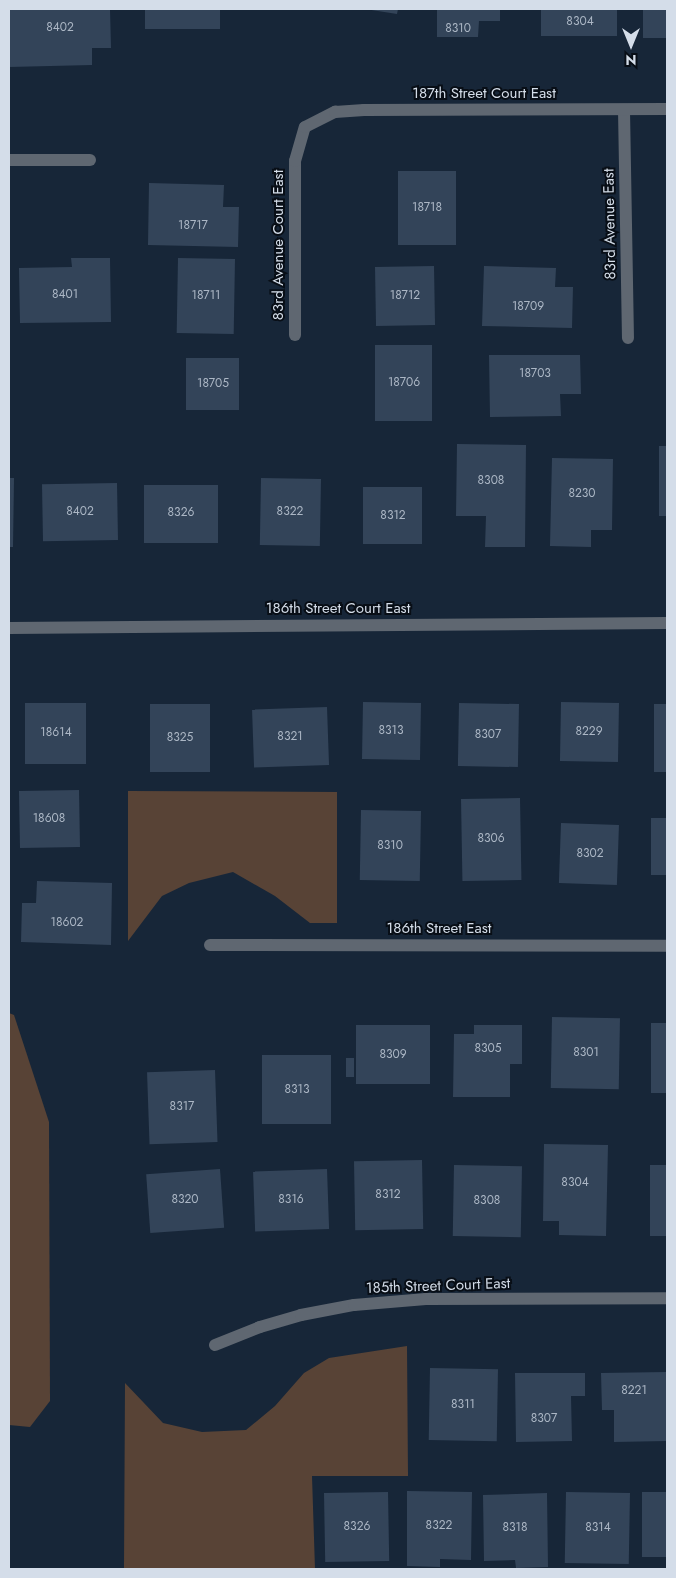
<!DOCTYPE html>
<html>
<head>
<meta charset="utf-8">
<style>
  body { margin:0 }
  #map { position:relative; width:676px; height:1578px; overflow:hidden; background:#172638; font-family:Jost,sans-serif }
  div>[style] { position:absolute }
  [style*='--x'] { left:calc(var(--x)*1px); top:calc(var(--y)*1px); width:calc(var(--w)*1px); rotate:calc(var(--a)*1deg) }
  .green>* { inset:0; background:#584336 }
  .building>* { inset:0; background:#334459; transform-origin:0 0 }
  .minor>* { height:12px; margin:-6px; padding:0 6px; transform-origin:6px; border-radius:6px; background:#5f6771 }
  span { translate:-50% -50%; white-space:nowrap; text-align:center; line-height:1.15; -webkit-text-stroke:4px #080e16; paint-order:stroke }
  .number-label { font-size:12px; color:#acb7c5 }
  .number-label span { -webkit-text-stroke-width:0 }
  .street-label { font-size:15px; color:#d4dde9 }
  .frame { position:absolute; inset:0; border:10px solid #d4dde9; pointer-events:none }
  .north { position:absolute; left:606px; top:20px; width:50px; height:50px; -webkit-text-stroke:4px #080e16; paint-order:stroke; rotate:180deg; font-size:14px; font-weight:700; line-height:20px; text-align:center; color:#d4dde9 }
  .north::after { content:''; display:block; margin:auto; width:18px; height:22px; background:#d4dde9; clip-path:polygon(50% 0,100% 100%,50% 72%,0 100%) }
</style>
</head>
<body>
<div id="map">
  <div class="green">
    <div style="clip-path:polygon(128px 791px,337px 792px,337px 923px,310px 923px,275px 896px,233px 872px,189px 883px,162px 896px,128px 941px)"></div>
    <div style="clip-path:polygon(9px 1013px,14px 1015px,49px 1122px,50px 1401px,30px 1427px,9px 1425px)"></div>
    <div style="clip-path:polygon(407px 1346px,408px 1476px,312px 1476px,315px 1569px,124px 1569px,125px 1383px,163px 1423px,202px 1432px,246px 1430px,275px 1406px,304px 1373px,329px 1358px)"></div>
  </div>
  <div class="building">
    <div style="clip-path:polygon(9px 9px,110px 9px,111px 48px,92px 48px,92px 65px,9px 67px)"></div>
    <div style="left:145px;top:9px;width:75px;height:20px"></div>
    <div style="clip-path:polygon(365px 9px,398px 9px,397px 14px)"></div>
    <div style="clip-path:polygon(437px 9px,500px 9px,500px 21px,479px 21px,478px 37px,437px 37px)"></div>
    <div style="left:541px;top:9px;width:76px;height:27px"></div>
    <div style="left:643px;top:9px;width:24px;height:29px"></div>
    <div style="left:398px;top:171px;width:58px;height:74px"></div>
    <div style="clip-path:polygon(149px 183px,224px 185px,223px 207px,239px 207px,238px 247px,148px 245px)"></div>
    <div style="clip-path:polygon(71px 258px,110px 258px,111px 322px,20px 323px,19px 268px,72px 267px)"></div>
    <div style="left:178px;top:258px;width:57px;height:75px;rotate:1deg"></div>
    <div style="left:434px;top:266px;width:59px;height:59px;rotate:89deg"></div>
    <div style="clip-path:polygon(484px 266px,556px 268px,555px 287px,573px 287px,572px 328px,482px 326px)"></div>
    <div style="left:375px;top:345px;width:57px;height:76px"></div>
    <div style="clip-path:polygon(489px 355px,580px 355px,581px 394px,560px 394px,561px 416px,490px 417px)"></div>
    <div style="left:186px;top:358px;width:53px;height:52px"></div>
    <div style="clip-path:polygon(457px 444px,526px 445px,525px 547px,485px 547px,486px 516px,456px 516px)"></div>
    <div style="left:659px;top:446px;width:8px;height:70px"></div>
    <div style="clip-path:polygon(552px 458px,613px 459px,612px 530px,591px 530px,591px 547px,550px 546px)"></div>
    <div style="clip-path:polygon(9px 478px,14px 478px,13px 547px,9px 547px)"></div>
    <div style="left:261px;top:478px;width:60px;height:67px;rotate:1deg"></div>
    <div style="left:117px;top:483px;width:57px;height:75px;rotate:89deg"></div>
    <div style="left:144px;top:485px;width:74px;height:58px"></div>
    <div style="left:422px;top:487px;width:57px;height:59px;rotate:90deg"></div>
    <div style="left:363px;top:702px;width:58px;height:57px;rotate:1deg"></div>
    <div style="left:561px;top:702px;width:58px;height:59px;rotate:1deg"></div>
    <div style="left:25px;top:703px;width:61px;height:61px"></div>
    <div style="left:459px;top:703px;width:60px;height:63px;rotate:1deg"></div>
    <div style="left:150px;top:704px;width:60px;height:68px"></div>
    <div style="left:654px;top:704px;width:13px;height:68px"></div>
    <div style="left:327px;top:707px;width:58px;height:75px;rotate:88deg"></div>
    <div style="left:79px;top:790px;width:57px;height:60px;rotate:89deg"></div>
    <div style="left:520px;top:798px;width:82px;height:59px;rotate:89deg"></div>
    <div style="left:361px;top:810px;width:60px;height:70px;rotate:1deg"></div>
    <div style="left:651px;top:818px;width:16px;height:57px"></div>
    <div style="left:561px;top:823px;width:58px;height:60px;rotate:2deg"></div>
    <div style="clip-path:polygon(37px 881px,112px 883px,111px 945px,21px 942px,22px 903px,36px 903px)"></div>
    <div style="left:552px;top:1017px;width:68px;height:71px;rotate:1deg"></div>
    <div style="left:651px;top:1023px;width:16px;height:70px"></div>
    <div style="left:356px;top:1025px;width:74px;height:59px"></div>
    <div style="clip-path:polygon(474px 1025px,522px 1025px,522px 1064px,510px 1064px,510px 1097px,453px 1097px,454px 1034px,474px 1034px)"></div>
    <div style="left:331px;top:1055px;width:69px;height:69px;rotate:90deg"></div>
    <div style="left:346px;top:1058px;width:8px;height:19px"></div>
    <div style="left:215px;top:1070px;width:72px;height:68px;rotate:88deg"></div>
    <div style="clip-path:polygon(544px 1144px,608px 1145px,606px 1236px,559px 1235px,559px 1221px,543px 1221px)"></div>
    <div style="left:422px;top:1160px;width:69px;height:68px;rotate:89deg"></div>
    <div style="left:454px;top:1165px;width:68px;height:71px;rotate:1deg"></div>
    <div style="left:667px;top:1165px;width:71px;height:17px;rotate:90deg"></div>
    <div style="left:220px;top:1169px;width:59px;height:74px;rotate:86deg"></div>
    <div style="left:327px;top:1169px;width:60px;height:74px;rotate:88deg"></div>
    <div style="left:430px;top:1368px;width:68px;height:72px;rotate:1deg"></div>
    <div style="clip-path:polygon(667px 1372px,667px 1441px,614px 1442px,614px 1410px,602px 1410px,601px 1373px)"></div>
    <div style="clip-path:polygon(515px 1373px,585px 1373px,585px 1396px,571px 1396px,572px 1441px,516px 1442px)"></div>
    <div style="clip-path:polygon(407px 1491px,472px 1492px,471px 1560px,440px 1559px,440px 1567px,407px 1566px)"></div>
    <div style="left:388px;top:1492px;width:69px;height:64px;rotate:89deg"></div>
    <div style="left:566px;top:1492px;width:64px;height:71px;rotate:1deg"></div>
    <div style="left:667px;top:1492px;width:65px;height:25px;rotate:90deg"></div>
    <div style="clip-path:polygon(547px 1493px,548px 1567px,516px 1568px,515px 1560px,484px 1561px,483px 1495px)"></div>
  </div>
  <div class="minor">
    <div style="--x:624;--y:110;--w:228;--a:89"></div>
    <div style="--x:9;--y:160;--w:81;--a:0"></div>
    <div style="--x:295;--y:335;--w:174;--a:-90"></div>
    <div style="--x:295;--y:161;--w:35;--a:-74"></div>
    <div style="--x:305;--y:127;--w:34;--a:-27"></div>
    <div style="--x:335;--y:112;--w:29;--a:-4"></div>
    <div style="--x:364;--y:110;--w:303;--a:-0.2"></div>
    <div style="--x:9;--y:628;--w:658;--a:-0.44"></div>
    <div style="--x:210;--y:945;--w:457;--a:0.1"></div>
    <div style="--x:215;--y:1345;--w:48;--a:-21.8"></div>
    <div style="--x:260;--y:1327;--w:43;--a:-16.3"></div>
    <div style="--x:301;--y:1315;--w:54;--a:-10.7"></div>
    <div style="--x:354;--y:1305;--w:72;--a:-4.8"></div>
    <div style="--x:426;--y:1299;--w:241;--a:-0.2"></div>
  </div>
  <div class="number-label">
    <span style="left:580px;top:22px">8304</span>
    <span style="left:60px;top:28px">8402</span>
    <span style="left:458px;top:29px">8310</span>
    <span style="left:427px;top:208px">18718</span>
    <span style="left:193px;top:226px">18717</span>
    <span style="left:65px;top:295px">8401</span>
    <span style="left:206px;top:296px">18711</span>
    <span style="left:405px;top:296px">18712</span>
    <span style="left:528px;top:307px">18709</span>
    <span style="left:535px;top:374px">18703</span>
    <span style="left:404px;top:383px">18706</span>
    <span style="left:213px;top:384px">18705</span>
    <span style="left:491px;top:481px">8308</span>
    <span style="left:582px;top:494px">8230</span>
    <span style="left:80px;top:512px">8402</span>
    <span style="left:290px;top:512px">8322</span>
    <span style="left:181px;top:513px">8326</span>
    <span style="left:393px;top:516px">8312</span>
    <span style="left:391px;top:731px">8313</span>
    <span style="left:589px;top:732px">8229</span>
    <span style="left:56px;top:733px">18614</span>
    <span style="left:488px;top:735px">8307</span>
    <span style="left:290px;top:737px">8321</span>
    <span style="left:180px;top:738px">8325</span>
    <span style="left:49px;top:819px">18608</span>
    <span style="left:491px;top:839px">8306</span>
    <span style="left:390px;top:846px">8310</span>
    <span style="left:590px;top:854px">8302</span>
    <span style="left:67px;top:923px">18602</span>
    <span style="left:488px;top:1049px">8305</span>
    <span style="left:586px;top:1053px">8301</span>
    <span style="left:393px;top:1055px">8309</span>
    <span style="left:297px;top:1090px">8313</span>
    <span style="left:182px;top:1107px">8317</span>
    <span style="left:575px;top:1183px">8304</span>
    <span style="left:388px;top:1195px">8312</span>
    <span style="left:185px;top:1200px">8320</span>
    <span style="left:291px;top:1200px">8316</span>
    <span style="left:487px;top:1201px">8308</span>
    <span style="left:634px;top:1391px">8221</span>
    <span style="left:463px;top:1405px">8311</span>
    <span style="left:544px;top:1419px">8307</span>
    <span style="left:439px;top:1526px">8322</span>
    <span style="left:357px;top:1527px">8326</span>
    <span style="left:515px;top:1528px">8318</span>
    <span style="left:598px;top:1528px">8314</span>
  </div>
  <div class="street-label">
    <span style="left:484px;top:94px">187th Street Court East</span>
    <span style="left:610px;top:224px;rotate:-91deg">83rd Avenue East</span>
    <span style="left:279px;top:245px;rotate:-90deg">83rd Avenue Court East</span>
    <span style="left:338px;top:609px">186th Street Court East</span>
    <span style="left:439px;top:929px">186th Street East</span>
    <span style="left:438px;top:1286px;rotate:-2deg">185th Street Court East</span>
  </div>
  <div class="frame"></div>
  <div class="north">N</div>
</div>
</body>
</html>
